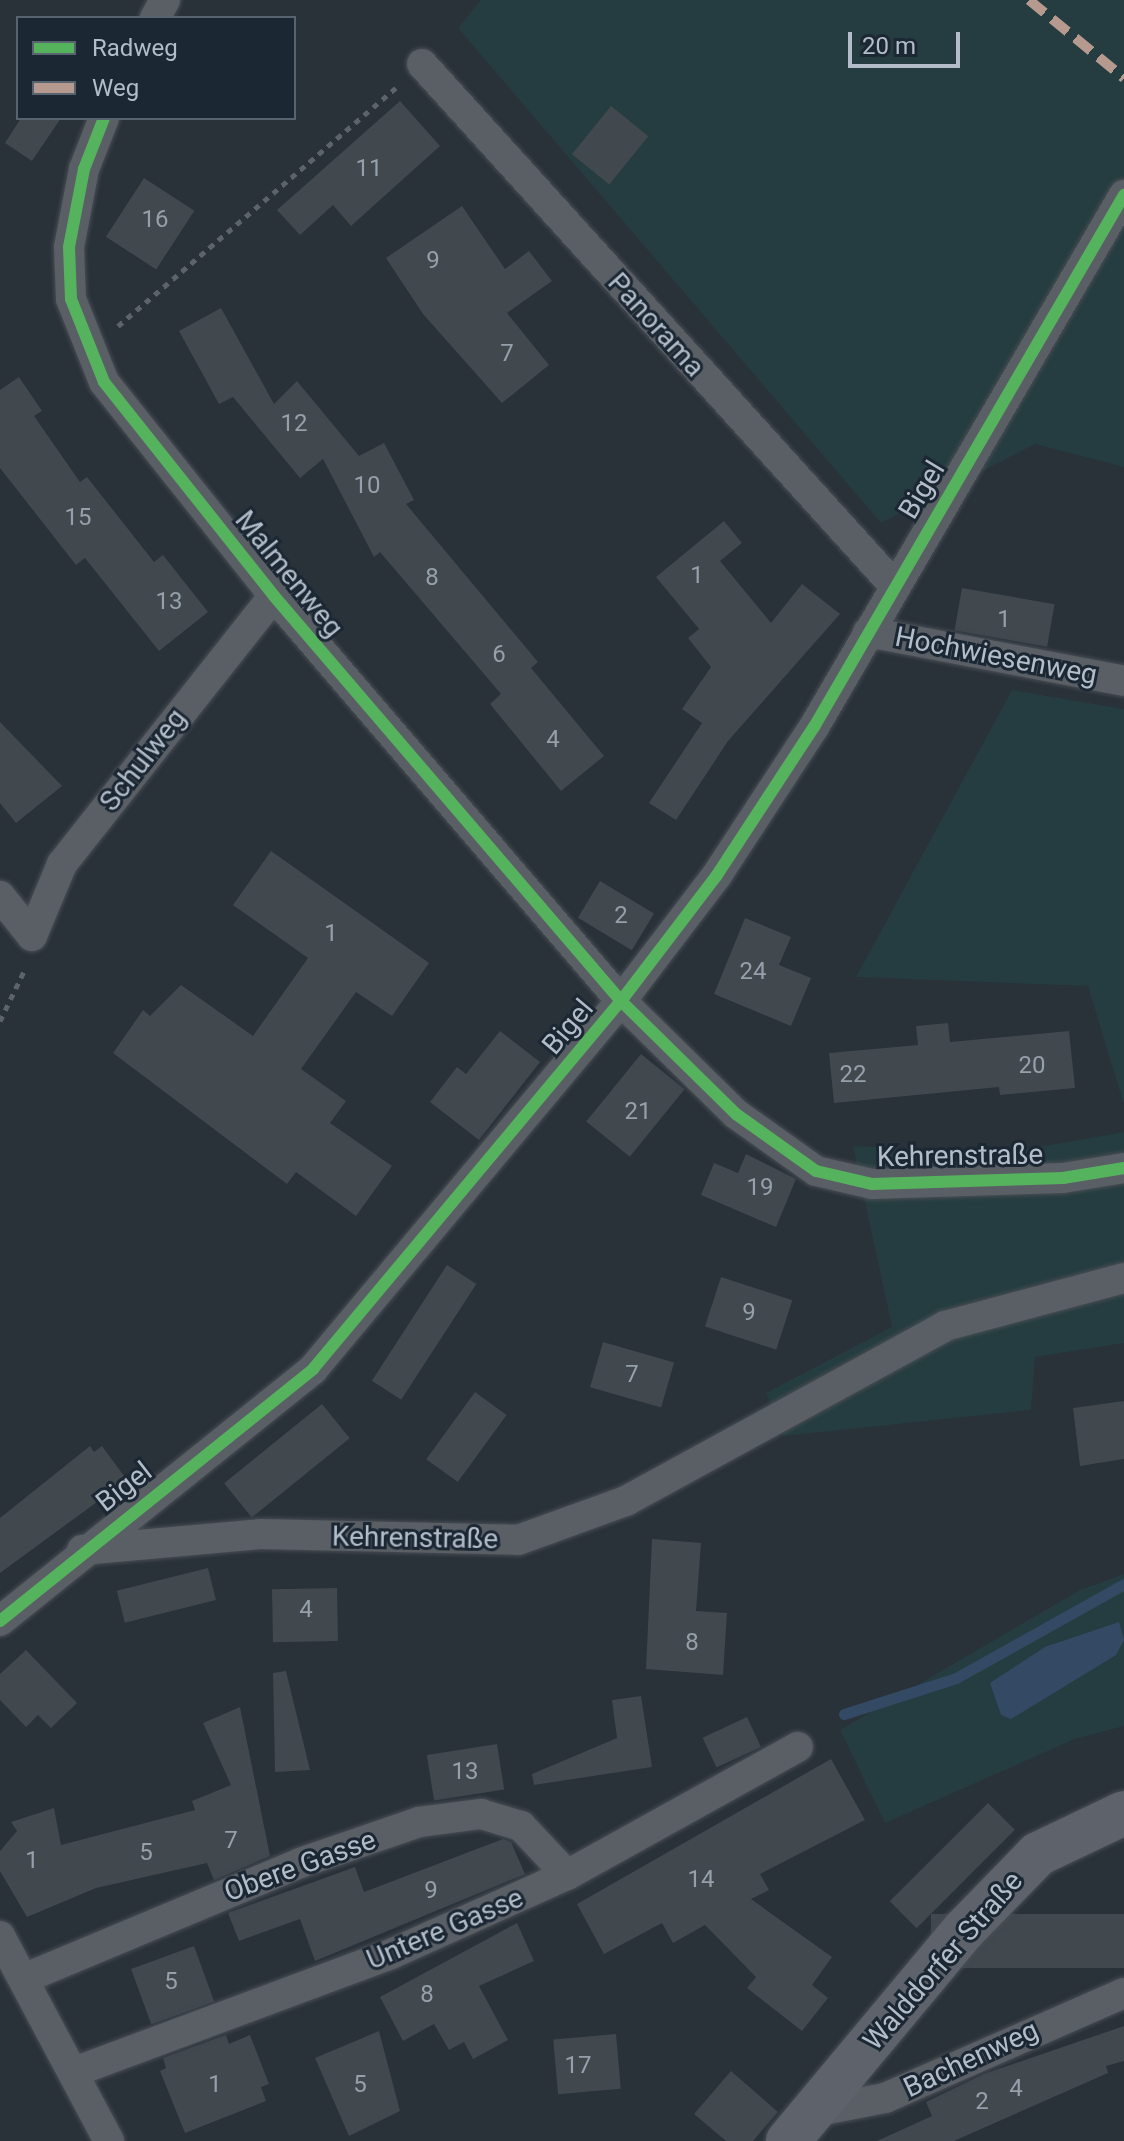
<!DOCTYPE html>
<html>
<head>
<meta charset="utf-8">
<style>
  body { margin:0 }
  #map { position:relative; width:1124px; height:2141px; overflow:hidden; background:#293139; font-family:Roboto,sans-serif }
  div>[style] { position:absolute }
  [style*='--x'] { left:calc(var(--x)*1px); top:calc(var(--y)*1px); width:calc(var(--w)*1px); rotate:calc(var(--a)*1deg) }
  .green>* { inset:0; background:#253d40 }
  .water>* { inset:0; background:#344a64 }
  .stream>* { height:11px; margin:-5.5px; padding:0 5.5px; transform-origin:5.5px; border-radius:5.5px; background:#344a64 }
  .building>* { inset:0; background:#41484e; transform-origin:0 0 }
  .path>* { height:5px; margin-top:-2.5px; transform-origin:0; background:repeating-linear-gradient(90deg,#5c636a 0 6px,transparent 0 12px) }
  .roads { filter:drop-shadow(0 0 2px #484d53) drop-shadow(0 0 2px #484d53) }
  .street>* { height:30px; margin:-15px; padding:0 15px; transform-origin:15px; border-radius:15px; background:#5a5f66 }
  .secondary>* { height:44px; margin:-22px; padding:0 22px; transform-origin:22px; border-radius:22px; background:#5e636b }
  .quiet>* { height:10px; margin-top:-5px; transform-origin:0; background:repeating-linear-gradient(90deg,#b69a8f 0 20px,transparent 0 30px) }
  .cycleway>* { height:12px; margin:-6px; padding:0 6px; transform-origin:6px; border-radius:6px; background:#56b35d }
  span { translate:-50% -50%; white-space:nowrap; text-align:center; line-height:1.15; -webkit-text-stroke:6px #1c2734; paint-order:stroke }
  .number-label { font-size:24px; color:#96a0ab }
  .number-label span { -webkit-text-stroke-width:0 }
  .street-label { font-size:28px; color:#b3bdca }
  .legend { position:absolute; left:16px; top:16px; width:280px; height:104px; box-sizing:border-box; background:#1c2734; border:2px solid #586370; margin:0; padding:10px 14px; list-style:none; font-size:24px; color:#b3bdca }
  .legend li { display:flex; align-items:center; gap:16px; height:40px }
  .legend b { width:40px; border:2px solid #586370 }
  .scale { position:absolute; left:848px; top:32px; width:112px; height:36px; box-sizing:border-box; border:4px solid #b3bdca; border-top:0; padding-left:10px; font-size:24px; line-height:28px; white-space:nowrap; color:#b3bdca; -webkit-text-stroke:6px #1c2734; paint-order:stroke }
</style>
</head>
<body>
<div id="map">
  <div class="green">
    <div style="clip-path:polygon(481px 0,1124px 0,1124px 467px,1035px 444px,881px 523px,458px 28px)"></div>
    <div style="clip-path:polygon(1012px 690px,1124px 709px,1124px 1105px,1088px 986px,856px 977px)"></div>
    <div style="clip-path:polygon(1124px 1132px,1124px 1343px,1035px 1357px,1031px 1410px,784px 1436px,766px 1393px,892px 1327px,853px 1146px,1004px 1153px)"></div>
    <div style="clip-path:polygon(1124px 1574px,1124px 1726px,1075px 1739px,885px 1823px,840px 1730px,1080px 1590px)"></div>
  </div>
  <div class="water">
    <div style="clip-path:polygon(1119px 1622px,1124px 1640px,1116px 1655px,1011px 1719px,1001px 1715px,990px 1683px,1045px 1647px)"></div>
  </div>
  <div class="stream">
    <div style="--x:844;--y:1714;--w:118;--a:-17.8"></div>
    <div style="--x:956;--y:1678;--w:193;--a:-29.2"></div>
  </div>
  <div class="building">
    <div style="clip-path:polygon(400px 101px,440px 146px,351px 226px,333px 205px,300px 235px,277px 210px)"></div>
    <div style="left:611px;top:106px;width:48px;height:62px;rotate:39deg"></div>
    <div style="clip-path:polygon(21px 118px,61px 118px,32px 161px,5px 143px)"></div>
    <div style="left:144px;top:178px;width:60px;height:70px;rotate:33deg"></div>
    <div style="clip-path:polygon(462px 206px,505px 269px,529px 251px,552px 281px,507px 313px,549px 365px,502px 403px,423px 314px,386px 258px)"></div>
    <div style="clip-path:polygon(221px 308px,274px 404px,297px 381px,359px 456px,384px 443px,414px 500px,406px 504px,538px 662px,531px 668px,604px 756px,561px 791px,490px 704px,501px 694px,380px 552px,374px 557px,323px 459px,300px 478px,233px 397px,219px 404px,179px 331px)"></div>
    <div style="clip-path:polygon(19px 377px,42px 411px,34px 416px,80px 482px,87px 477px,154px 562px,163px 555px,208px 612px,159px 651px,85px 558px,76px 565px,0 468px,0 390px)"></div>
    <div style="clip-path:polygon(724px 521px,742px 543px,720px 561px,771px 623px,802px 584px,840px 614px,728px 741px,676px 820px,649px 803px,702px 723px,682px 709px,711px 667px,688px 638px,699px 629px,656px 577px)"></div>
    <div style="left:962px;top:588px;width:94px;height:43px;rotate:10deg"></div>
    <div style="clip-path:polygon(0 722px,62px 786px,16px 823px,0 803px)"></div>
    <div style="clip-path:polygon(271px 851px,429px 963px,392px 1016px,356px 992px,301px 1069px,346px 1101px,330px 1123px,392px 1166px,356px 1216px,296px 1172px,287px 1184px,113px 1053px,143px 1010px,150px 1016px,181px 985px,253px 1036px,308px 958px,233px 905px)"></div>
    <div style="left:600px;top:881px;width:63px;height:43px;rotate:31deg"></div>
    <div style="clip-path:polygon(745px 918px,791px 937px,779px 965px,811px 978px,791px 1026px,714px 994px)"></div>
    <div style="clip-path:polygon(948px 1023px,950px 1042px,1069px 1031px,1075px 1088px,1000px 1095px,999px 1087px,834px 1103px,829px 1053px,918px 1045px,916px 1026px)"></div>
    <div style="clip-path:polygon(500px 1031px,540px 1062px,479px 1140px,430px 1102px,457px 1067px,466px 1074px)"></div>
    <div style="left:641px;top:1054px;width:56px;height:87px;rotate:39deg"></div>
    <div style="clip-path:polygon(746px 1154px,796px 1179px,776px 1227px,701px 1195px,714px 1163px,738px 1173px)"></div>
    <div style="left:447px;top:1265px;width:35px;height:138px;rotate:33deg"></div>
    <div style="left:721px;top:1277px;width:75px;height:52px;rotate:18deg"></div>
    <div style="left:603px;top:1342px;width:74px;height:47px;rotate:16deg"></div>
    <div style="left:475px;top:1392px;width:39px;height:83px;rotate:36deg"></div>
    <div style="clip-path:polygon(1124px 1401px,1124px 1459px,1080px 1466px,1073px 1408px)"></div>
    <div style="left:322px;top:1404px;width:44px;height:126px;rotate:51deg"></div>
    <div style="clip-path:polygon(90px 1446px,94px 1452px,102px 1446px,127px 1480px,0 1573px,0 1518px)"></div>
    <div style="clip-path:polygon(652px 1539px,701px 1543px,696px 1611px,727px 1613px,723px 1675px,646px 1669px)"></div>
    <div style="left:208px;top:1568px;width:33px;height:94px;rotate:76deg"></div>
    <div style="left:337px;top:1588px;width:53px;height:65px;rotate:89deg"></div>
    <div style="clip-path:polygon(26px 1650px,77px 1703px,51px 1728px,38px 1715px,26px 1727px,0 1700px,0 1674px)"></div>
    <div style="clip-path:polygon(286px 1671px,310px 1770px,275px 1772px,273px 1673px)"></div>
    <div style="clip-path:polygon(641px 1696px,652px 1767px,534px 1785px,532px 1774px,617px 1738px,612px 1700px)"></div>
    <div style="clip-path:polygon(240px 1707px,270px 1856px,214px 1880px,207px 1863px,96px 1888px,27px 1917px,0 1871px,0 1851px,17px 1831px,11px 1822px,54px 1808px,61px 1845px,195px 1810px,192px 1801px,231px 1785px,203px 1723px)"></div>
    <div style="left:747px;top:1717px;width:33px;height:49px;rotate:65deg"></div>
    <div style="left:497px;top:1744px;width:46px;height:71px;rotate:81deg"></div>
    <div style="clip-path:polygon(831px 1759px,865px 1820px,760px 1874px,769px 1890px,751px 1899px,832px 1957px,812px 1985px,828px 1998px,802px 2031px,747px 1988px,756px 1977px,705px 1925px,673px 1943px,662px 1923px,604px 1954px,577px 1904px)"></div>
    <div style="left:988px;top:1803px;width:38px;height:139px;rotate:45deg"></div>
    <div style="clip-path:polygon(503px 1839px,511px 1842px,525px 1874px,315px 1961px,300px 1919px,239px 1941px,228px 1913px,355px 1867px,364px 1892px)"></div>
    <div style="left:1124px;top:1914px;width:54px;height:193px;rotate:90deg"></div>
    <div style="clip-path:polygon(517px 1923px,534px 1961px,479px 1986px,508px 2040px,473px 2059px,464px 2042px,449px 2050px,434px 2024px,403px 2041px,380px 1997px)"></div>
    <div style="left:194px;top:1946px;width:59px;height:67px;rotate:70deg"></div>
    <div style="clip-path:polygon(1124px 2026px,1124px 2061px,1106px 2066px,1108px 2073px,954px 2141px,877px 2141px,932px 2116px,926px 2102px,984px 2074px)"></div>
    <div style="clip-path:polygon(379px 2031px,400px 2111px,349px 2136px,315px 2058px)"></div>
    <div style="left:616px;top:2034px;width:55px;height:63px;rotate:85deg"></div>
    <div style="clip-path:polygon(226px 2035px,229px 2044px,250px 2035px,269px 2084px,261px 2087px,266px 2101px,185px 2133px,160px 2071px,166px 2068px,163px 2058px)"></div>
    <div style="clip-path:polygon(731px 2071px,778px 2112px,753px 2141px,726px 2141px,694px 2114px)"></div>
  </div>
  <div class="path">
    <div style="--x:118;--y:326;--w:370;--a:-40.6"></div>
    <div style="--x:0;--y:1021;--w:58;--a:-64.3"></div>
  </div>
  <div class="roads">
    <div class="street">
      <div style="--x:155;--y:18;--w:21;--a:-61"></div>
      <div style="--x:422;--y:64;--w:700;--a:47.84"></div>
      <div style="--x:104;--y:118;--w:55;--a:111.4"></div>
      <div style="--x:84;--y:169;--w:79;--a:100.9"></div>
      <div style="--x:69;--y:247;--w:52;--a:87.8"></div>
      <div style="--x:71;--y:299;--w:89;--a:68.3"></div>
      <div style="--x:104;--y:382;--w:273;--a:51.5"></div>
      <div style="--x:274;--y:596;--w:533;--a:49.41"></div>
      <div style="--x:621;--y:1001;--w:161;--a:44.5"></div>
      <div style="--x:736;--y:1114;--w:98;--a:35.5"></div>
      <div style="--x:816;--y:1171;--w:57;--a:13.1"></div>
      <div style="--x:872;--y:1184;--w:191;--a:-1.8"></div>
      <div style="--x:1063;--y:1178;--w:62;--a:-9.3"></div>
      <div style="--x:868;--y:632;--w:261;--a:10.8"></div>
      <div style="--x:0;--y:896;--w:51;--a:51.3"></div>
      <div style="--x:32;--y:936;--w:78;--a:-67.4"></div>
      <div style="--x:62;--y:864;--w:342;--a:-51.7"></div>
      <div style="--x:82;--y:1550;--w:179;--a:-5.1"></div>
      <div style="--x:260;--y:1534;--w:258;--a:1.3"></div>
      <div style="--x:518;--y:1540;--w:115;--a:-19.9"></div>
      <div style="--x:626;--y:1501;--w:364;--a:-28.7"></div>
      <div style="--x:945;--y:1326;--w:185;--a:-15"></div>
      <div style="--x:0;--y:1621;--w:402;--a:-38.8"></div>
      <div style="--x:313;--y:1369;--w:480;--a:-50.1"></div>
      <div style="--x:621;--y:1001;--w:158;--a:-52.7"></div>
      <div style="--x:717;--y:875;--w:177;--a:-56.8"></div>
      <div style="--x:814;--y:727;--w:616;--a:-59.77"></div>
      <div style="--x:0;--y:1936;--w:232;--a:62"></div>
      <div style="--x:23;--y:1979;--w:300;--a:-22.7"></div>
      <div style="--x:300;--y:1863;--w:126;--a:-19"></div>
      <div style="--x:419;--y:1822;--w:63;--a:-7.4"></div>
      <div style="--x:481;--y:1814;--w:42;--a:16.7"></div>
      <div style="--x:521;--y:1826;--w:67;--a:46.8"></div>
      <div style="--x:74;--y:2072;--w:338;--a:-20.4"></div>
      <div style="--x:391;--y:1954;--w:193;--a:-24.2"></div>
      <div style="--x:567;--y:1875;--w:264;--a:-29"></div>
      <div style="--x:813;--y:2112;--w:73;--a:-11"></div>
      <div style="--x:885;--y:2098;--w:261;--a:-23.7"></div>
    </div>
    <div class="secondary">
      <div style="--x:788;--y:2141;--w:275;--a:-50.2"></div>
      <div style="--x:964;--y:1930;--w:106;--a:-45.8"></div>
      <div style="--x:1038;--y:1854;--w:95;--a:-25.5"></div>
    </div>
  </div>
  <div class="quiet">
    <div style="--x:1029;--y:0;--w:123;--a:39.4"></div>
  </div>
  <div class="cycleway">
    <div style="--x:104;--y:118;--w:55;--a:111.4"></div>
    <div style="--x:84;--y:169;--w:79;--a:100.9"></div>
    <div style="--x:69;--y:247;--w:52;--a:87.8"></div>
    <div style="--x:71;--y:299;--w:89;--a:68.3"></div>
    <div style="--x:104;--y:382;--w:273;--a:51.5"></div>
    <div style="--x:274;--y:596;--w:533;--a:49.41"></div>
    <div style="--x:621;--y:1001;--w:161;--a:44.5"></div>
    <div style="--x:736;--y:1114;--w:98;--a:35.5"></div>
    <div style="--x:816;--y:1171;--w:57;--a:13.1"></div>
    <div style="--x:872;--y:1184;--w:191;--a:-1.8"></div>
    <div style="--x:1063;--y:1178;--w:62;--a:-9.3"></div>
    <div style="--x:0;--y:1621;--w:402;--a:-38.8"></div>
    <div style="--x:313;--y:1369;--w:480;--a:-50.1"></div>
    <div style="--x:621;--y:1001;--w:158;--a:-52.7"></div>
    <div style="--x:717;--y:875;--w:177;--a:-56.8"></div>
    <div style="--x:814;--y:727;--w:616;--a:-59.77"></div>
  </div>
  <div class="number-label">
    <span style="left:369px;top:169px">11</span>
    <span style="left:155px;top:220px">16</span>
    <span style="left:433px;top:261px">9</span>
    <span style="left:507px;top:354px">7</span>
    <span style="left:294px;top:424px">12</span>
    <span style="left:367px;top:486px">10</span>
    <span style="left:78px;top:518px">15</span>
    <span style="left:697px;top:576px">1</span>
    <span style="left:432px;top:578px">8</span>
    <span style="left:169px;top:602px">13</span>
    <span style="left:1004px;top:620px">1</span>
    <span style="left:499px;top:655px">6</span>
    <span style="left:553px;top:740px">4</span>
    <span style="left:621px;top:916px">2</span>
    <span style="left:331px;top:934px">1</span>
    <span style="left:753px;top:972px">24</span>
    <span style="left:1032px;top:1066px">20</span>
    <span style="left:853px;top:1075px">22</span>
    <span style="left:638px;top:1112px">21</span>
    <span style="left:760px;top:1188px">19</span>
    <span style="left:749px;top:1313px">9</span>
    <span style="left:632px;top:1375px">7</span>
    <span style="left:306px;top:1610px">4</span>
    <span style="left:692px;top:1643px">8</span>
    <span style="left:465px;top:1772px">13</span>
    <span style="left:231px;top:1841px">7</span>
    <span style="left:146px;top:1853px">5</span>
    <span style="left:32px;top:1861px">1</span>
    <span style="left:701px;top:1880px">14</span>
    <span style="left:431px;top:1891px">9</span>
    <span style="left:171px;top:1982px">5</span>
    <span style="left:427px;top:1995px">8</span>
    <span style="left:578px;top:2066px">17</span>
    <span style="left:215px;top:2085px">1</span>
    <span style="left:360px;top:2085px">5</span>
    <span style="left:1016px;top:2089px">4</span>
    <span style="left:982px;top:2102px">2</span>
  </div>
  <div class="street-label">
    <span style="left:656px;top:325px;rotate:48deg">Panorama</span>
    <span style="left:922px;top:490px;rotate:-59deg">Bigel</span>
    <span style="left:289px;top:574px;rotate:51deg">Malmenweg</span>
    <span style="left:996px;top:656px;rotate:11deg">Hochwiesenweg</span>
    <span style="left:143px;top:760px;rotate:-52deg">Schulweg</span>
    <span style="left:568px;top:1027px;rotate:-50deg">Bigel</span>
    <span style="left:960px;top:1156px;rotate:-1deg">Kehrenstraße</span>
    <span style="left:124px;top:1487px;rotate:-38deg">Bigel</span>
    <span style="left:415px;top:1538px;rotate:1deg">Kehrenstraße</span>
    <span style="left:300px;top:1866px;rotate:-20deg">Obere Gasse</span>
    <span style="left:445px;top:1929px;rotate:-23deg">Untere Gasse</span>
    <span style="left:943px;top:1961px;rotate:-49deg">Walddorfer Straße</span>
    <span style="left:971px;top:2059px;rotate:-25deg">Bachenweg</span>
  </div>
  <ul class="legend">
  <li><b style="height:10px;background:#56b35d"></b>Radweg</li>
  <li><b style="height:10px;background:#b69a8f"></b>Weg</li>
  </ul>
  <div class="scale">20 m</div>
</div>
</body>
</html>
